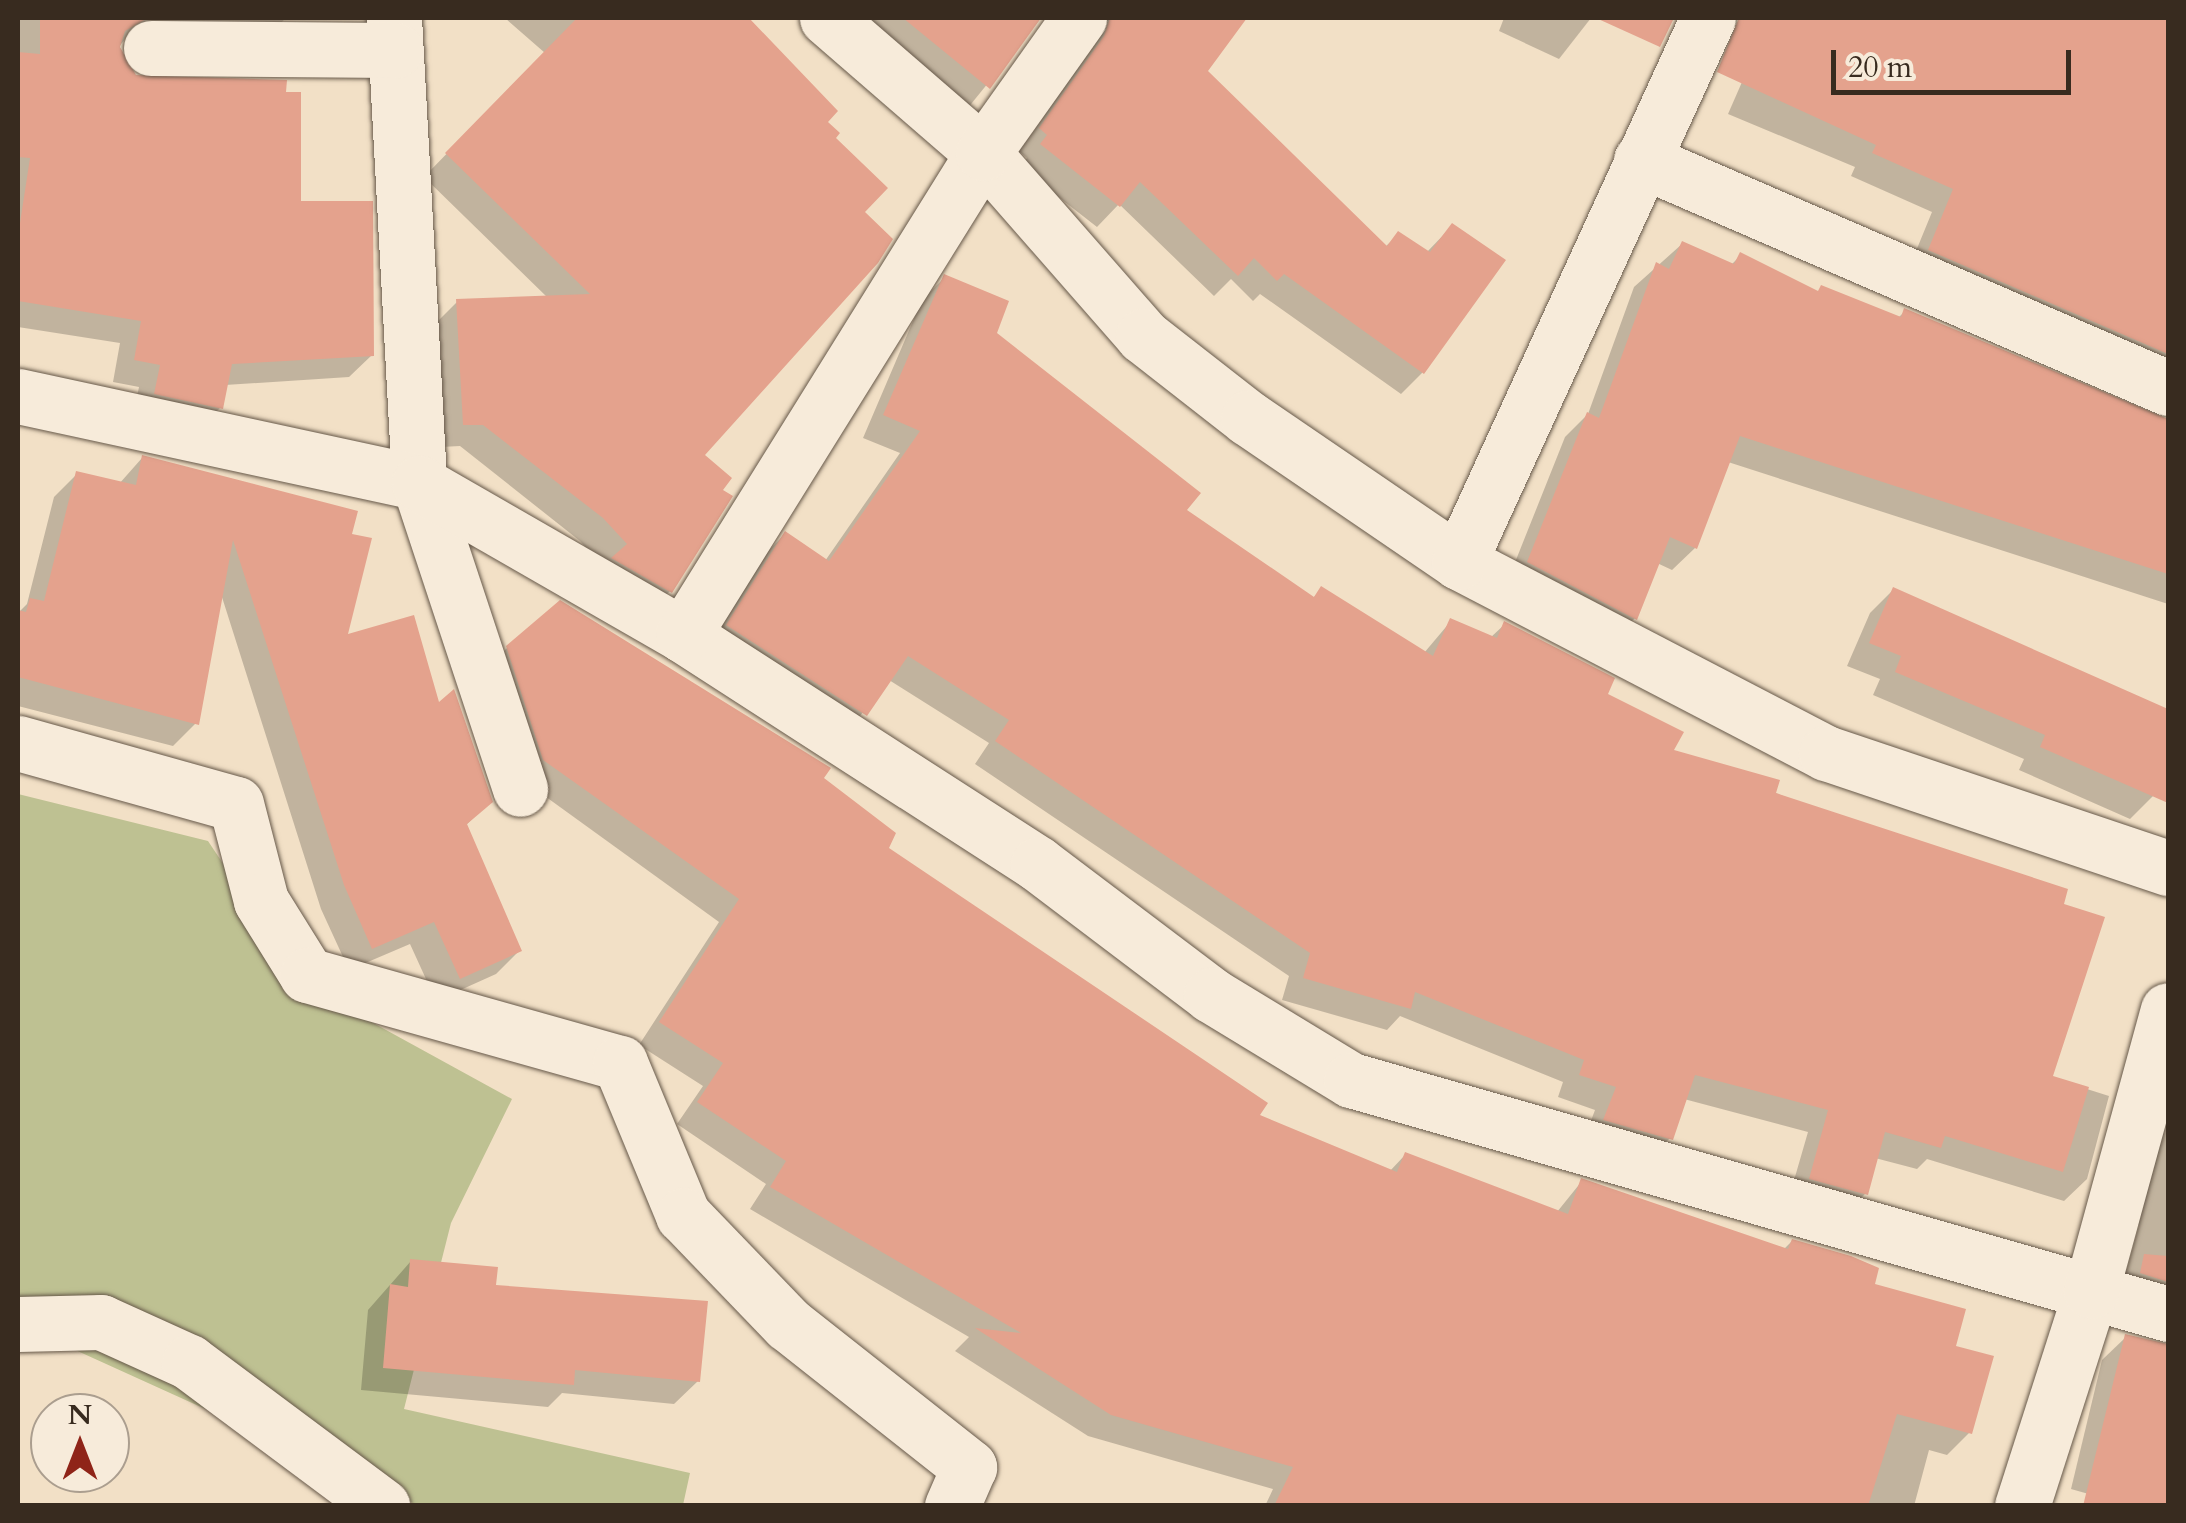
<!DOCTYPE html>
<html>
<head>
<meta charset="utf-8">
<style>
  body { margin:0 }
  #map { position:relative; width:2186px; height:1523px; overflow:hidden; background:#f2e0c6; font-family:Cardo,serif }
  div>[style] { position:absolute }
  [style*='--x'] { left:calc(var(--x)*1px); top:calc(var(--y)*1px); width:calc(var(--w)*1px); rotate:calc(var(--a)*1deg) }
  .green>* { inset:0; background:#bec192 }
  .shadow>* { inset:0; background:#0003 }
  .building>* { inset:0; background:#e4a28d }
  .roads { filter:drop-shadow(0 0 2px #665849) drop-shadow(0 0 2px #665849) }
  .minor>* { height:55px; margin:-27.5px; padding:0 27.5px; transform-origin:27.5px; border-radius:27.5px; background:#f7ebda }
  span { translate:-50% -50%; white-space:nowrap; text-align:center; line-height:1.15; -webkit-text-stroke:8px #f7ebda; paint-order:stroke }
  .frame { position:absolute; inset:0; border:20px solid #382b1f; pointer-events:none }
  .north { position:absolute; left:30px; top:1393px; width:100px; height:100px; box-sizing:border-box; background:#f7ebda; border:2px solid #ab9e8f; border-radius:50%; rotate:0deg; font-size:28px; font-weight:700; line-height:40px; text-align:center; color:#382b1f }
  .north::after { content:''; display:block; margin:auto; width:35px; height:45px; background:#8f2418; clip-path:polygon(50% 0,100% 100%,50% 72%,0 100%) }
  .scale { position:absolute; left:1831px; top:50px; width:240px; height:45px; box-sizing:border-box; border:5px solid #382b1f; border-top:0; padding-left:12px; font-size:30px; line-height:35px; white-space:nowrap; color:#382b1f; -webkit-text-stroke:8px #f7ebda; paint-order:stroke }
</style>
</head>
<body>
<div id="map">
  <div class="green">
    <div style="clip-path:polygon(18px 794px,208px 841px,304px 985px,512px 1099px,451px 1223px,404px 1409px,690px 1473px,683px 1505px,417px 1505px,18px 1324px)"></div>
  </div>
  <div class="shadow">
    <div style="clip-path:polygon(18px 18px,286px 18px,264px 39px,126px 38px,117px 49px,133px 76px,299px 204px,372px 355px,349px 377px,225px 385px,221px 407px,198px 430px,133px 416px,139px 387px,113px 382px,120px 343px,18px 327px)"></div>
    <div style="clip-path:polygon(505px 18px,745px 18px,834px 111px,825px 122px,862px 212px,702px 456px,670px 591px,648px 614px,580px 541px,460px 446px,441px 447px,435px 324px,458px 301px,548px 298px,424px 177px,545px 53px)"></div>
    <div style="clip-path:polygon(855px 18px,1041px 18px,967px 109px)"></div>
    <div style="clip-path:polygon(1074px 18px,1244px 18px,1204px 71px,1385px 247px,1399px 234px,1426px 253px,1452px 226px,1422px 373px,1401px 394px,1260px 294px,1253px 301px,1231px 279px,1214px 296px,1119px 204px,1097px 227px,1020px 167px,1027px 158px,1019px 151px,1084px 59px,1086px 26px)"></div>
    <div style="clip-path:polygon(1504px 18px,1591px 18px,1559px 59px,1499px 31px)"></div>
    <div style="clip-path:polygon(1770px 18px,2168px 18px,2168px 390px,1907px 273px,1932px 212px,1851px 176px,1855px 167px,1728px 114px)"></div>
    <div style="clip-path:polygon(1682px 244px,1731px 265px,1741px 255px,1817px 293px,1898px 318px,1905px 311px,2155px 419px,2168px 418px,2168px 604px,1728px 462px,1695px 548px,1672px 570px,1657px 563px,1635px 618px,1613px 641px,1506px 585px,1565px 437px,1588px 414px,1634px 287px)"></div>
    <div style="clip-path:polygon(945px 277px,994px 333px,1183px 511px,1312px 599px,1322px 589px,1424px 653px,1451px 621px,1490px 638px,1505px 624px,1671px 752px,2061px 905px,2049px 1077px,2109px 1096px,2087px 1179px,2064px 1201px,1927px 1159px,1917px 1169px,1875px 1158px,1865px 1194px,1843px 1216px,1788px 1201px,1808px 1132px,1684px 1099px,1670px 1138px,1648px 1161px,1583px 1142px,1595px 1110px,1558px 1097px,1563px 1082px,1400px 1016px,1387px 1030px,1282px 1000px,1289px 976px,975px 764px,989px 743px,889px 680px,843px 737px,705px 648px,763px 556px,785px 534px,825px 561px,900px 453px,863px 438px,922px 300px)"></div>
    <div style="clip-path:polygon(142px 458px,349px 536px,345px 638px,438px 706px,490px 802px,465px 826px,519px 951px,496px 974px,436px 1001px,410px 944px,349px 970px,321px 909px,221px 594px,196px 723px,173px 746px,18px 706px,18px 613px,27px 604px,54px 497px,77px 474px,119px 484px)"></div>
    <div style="clip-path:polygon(1893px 590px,2168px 712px,2168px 761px,2153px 796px,2130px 819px,2019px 770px,2024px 759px,1873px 695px,1880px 679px,1847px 666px,1870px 613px)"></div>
    <div style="clip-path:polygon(507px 648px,821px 779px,886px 849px,1256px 1116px,1389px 1172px,1405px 1155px,1557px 1212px,1582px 1181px,1783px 1250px,1792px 1241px,1872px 1286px,1952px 1348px,1969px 1433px,1947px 1455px,1929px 1450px,1914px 1506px,1265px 1506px,1273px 1489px,1088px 1436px,955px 1351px,969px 1337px,750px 1209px,766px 1184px,677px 1124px,703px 1086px,639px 1045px,719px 922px,524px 781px,485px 670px)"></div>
    <div style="clip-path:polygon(2168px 1093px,2168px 1319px,2119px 1297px,2139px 1225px,2127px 1221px)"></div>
    <div style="clip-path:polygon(411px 1261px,493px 1288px,698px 1381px,674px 1404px,562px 1393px,548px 1407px,361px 1390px,368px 1310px)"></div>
    <div style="clip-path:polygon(2126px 1337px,2168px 1346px,2168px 1506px,2131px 1506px,2071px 1489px,2102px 1360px)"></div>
  </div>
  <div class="building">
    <div style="clip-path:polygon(40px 18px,148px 18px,125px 31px,120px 47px,136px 75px,287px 80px,286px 92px,301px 92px,301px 201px,373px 201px,374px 356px,232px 364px,223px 409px,154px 394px,160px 365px,134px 360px,141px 321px,18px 301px,18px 236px,30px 158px,18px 157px,18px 52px,40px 54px)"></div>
    <div style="clip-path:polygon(577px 18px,749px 18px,838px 111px,828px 122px,840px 133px,836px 138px,888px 188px,865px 212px,893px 239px,878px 263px,705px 455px,732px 478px,723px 490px,733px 496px,672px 593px,611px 558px,627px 544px,603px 518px,483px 425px,463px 425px,456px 299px,590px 294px,445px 153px)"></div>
    <div style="clip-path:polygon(903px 18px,1041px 18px,990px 89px)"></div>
    <div style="clip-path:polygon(1110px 18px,1247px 18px,1208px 71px,1387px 246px,1398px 231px,1430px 252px,1452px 223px,1506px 260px,1424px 374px,1284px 274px,1277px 281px,1254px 258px,1238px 276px,1140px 182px,1120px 207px,1040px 144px,1047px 135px,1039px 128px,1104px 36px)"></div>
    <div style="clip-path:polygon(1596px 18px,1674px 18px,1660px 47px)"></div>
    <div style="clip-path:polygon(1739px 18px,2168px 18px,2168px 354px,1928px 250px,1953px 189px,1872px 153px,1876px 145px,1717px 72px)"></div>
    <div style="clip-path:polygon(1682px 241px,1734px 264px,1740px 252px,1818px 291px,1821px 285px,1901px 317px,1904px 308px,2168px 419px,2168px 574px,1740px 436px,1697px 549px,1670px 537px,1637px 620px,1527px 562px,1587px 412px,1599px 418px,1656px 262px,1669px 269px)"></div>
    <div style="clip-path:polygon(944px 274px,1009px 301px,997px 333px,1201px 493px,1187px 510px,1314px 597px,1321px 586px,1433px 656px,1450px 618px,1497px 638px,1504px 621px,1615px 678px,1608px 694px,1684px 732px,1674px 750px,1780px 780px,1776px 793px,2068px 889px,2064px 904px,2105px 917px,2053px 1076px,2089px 1087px,2063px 1172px,1945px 1136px,1941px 1148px,1885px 1132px,1868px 1195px,1809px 1179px,1828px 1110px,1695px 1075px,1673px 1140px,1603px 1120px,1616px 1087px,1579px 1075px,1584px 1060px,1415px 992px,1411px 1009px,1303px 978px,1310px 953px,995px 741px,1009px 720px,908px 656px,867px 716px,726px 625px,785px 531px,829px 561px,920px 431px,883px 415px)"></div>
    <div style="clip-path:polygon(142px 455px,358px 511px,352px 534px,372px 538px,348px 634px,414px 615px,439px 702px,454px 689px,493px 802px,467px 824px,522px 951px,460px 979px,434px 922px,372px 949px,344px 885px,233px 540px,199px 725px,18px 677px,18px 610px,26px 612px,30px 598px,44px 601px,76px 471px,136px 485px)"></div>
    <div style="clip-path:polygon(1893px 587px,2168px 709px,2168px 803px,2040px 747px,2045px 735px,1895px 672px,1901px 656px,1869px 643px)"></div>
    <div style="clip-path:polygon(560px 600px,831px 768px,824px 778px,896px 833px,889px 848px,1268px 1103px,1260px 1115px,1397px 1172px,1405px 1152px,1568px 1214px,1581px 1178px,1788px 1249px,1792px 1239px,1851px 1256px,1879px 1268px,1875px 1284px,1966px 1309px,1956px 1346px,1994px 1356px,1972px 1434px,1897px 1414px,1868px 1506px,1274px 1506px,1293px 1467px,1111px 1415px,975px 1328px,1021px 1333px,770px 1187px,786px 1161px,697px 1102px,723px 1063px,659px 1022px,739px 899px,543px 760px,506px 646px)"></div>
    <div style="clip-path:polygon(2144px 1254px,2168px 1256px,2168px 1282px,2140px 1273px)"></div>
    <div style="clip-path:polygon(410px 1259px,498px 1267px,496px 1285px,708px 1301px,700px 1382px,575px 1370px,574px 1385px,383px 1368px,390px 1284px,408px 1287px)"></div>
    <div style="clip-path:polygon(2125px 1334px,2168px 1344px,2168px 1506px,2083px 1506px)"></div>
  </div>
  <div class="roads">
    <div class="minor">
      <div style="--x:394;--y:18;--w:466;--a:86.9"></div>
      <div style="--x:419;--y:483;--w:322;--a:71.7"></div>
      <div style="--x:827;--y:18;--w:206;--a:40.9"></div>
      <div style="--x:983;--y:153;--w:243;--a:48.8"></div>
      <div style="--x:1143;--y:336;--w:133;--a:38"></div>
      <div style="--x:1248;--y:418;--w:255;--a:34.3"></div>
      <div style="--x:1459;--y:562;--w:414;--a:27.5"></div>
      <div style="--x:1826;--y:753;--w:361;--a:18.6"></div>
      <div style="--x:151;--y:48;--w:244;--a:0.5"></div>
      <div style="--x:1641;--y:160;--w:574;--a:23.4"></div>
      <div style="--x:18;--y:396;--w:410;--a:12.2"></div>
      <div style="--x:419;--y:483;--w:305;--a:29.9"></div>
      <div style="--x:683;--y:635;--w:422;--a:32.8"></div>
      <div style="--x:1038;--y:864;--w:217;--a:37.1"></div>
      <div style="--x:1211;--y:995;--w:164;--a:31.3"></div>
      <div style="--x:1351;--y:1080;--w:850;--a:15.98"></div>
      <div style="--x:1459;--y:562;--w:598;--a:-65.41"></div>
      <div style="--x:683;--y:635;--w:568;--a:-58.1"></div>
      <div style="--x:983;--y:153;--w:166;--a:-54.6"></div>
      <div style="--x:18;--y:743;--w:226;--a:15.6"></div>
      <div style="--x:236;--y:804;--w:100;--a:75.5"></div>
      <div style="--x:261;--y:901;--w:87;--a:58.1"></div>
      <div style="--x:307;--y:975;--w:325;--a:15.7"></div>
      <div style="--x:620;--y:1063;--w:165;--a:67.5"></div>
      <div style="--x:683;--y:1215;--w:151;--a:46.1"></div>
      <div style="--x:788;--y:1324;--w:231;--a:38.3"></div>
      <div style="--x:969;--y:1467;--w:43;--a:113.6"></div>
      <div style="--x:18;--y:1324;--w:83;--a:-1.4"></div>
      <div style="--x:101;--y:1322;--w:97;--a:24.4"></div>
      <div style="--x:189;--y:1362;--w:241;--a:36.7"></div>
      <div style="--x:2022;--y:1506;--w:226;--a:-72.2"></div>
      <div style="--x:2091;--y:1291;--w:291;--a:-74.7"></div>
    </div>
  </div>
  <div class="frame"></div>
  <div class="north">N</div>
  <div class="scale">20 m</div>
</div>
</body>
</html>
